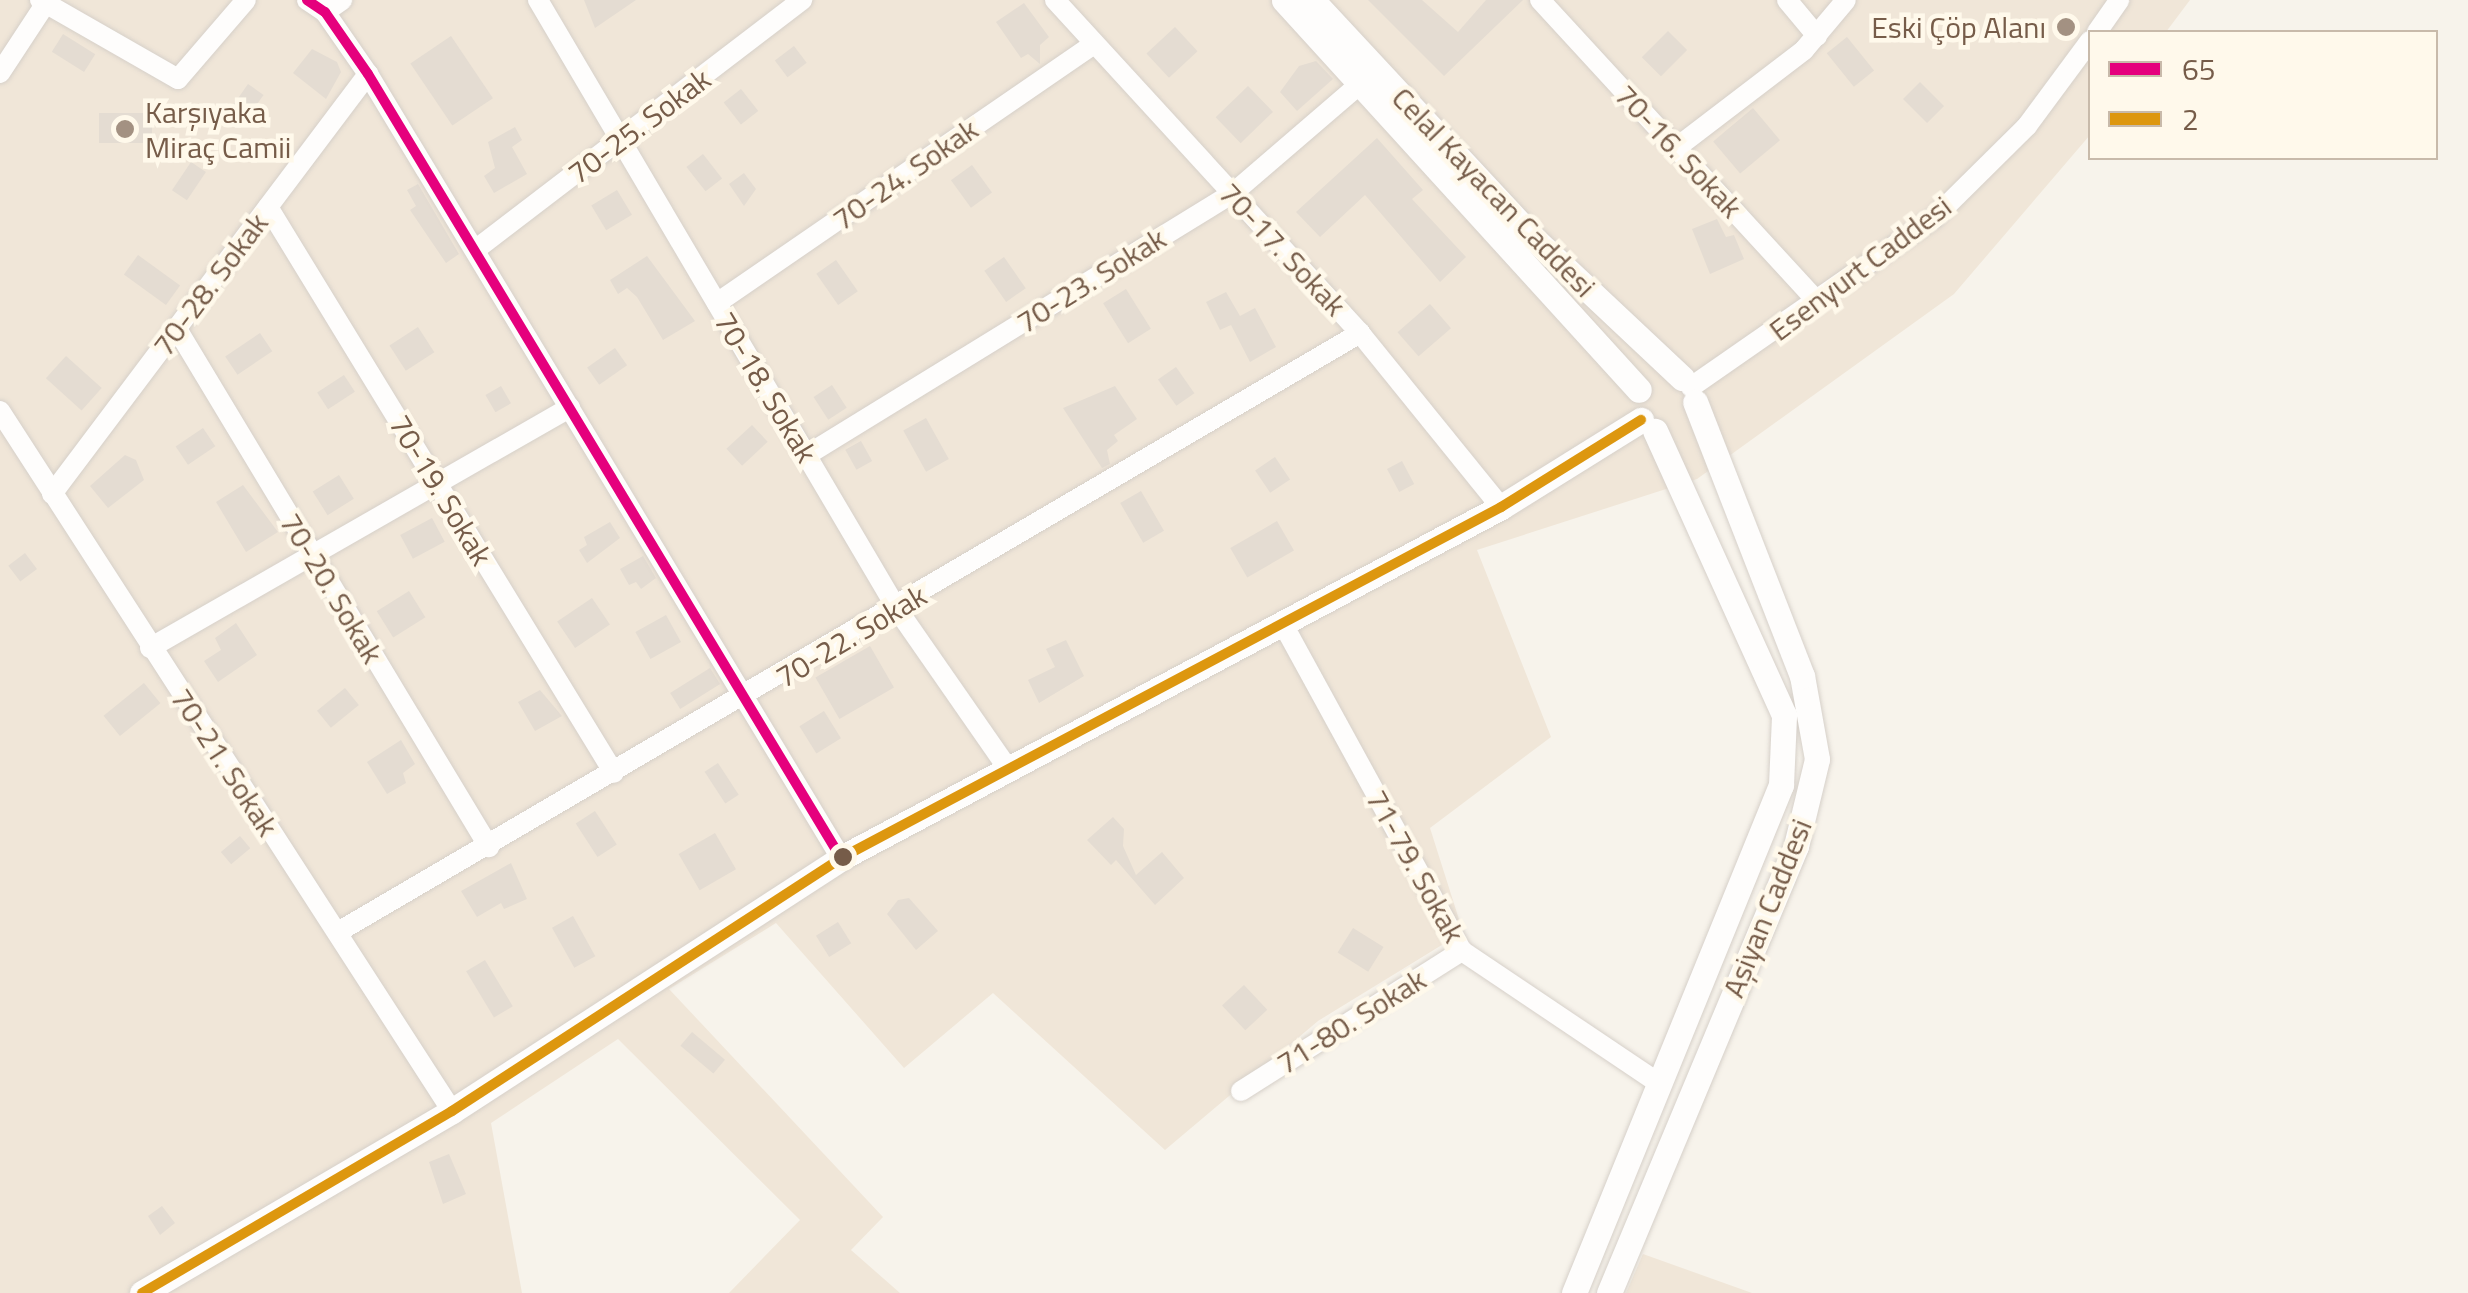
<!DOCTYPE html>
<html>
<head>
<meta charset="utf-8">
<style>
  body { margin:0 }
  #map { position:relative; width:2468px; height:1293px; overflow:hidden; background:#f7f3eb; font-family:"Titillium Web",sans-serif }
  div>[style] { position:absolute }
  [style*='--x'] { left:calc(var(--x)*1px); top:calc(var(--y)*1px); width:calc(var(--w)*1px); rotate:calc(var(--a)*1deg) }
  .residential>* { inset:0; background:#f0e6d8 }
  .building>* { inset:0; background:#e4dcd2; transform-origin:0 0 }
  .roads { filter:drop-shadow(0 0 2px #d6d0c9) drop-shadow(0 0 2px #d6d0c9) }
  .minor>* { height:20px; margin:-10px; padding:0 10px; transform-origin:10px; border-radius:10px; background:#fefdfc }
  .tertiary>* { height:25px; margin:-12.5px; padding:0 12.5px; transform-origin:12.5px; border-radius:12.5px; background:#fefdfc }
  .bus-1>* { height:10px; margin:-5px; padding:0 5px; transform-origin:5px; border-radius:5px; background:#e5007d }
  .bus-2>* { height:10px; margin:-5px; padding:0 5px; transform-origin:5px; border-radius:5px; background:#dd970f }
  .dots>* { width:28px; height:28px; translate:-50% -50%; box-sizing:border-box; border:5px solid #fff9eb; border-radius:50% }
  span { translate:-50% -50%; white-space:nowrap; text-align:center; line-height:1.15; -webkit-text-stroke:9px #fff9eb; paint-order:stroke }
  .poi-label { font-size:30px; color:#765c49 }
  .right { translate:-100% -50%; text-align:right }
  .left { translate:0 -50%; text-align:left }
  .street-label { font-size:30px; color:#765c49 }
  .legend { position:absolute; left:2088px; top:30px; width:350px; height:130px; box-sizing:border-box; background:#fff9eb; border:2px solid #c8baaa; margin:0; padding:12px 18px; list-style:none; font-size:30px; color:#765c49 }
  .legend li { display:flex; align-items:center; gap:20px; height:50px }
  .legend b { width:50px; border:2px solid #c8baaa }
</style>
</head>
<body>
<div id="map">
  <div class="residential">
    <div style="clip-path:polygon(0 0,2190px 0,2166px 32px,2090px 32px,2090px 135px,1954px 294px,1697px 479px,1477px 550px,1551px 737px,1430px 828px,1463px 932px,1318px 1021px,1165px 1150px,993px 993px,904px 1068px,776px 923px,669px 989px,883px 1217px,851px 1250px,900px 1293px,729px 1293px,800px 1220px,618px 1039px,491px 1123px,522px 1293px,0 1293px)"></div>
    <div style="clip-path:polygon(1643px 1254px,1752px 1293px,1626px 1293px)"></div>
  </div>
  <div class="building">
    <div style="clip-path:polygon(584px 0,636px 0,595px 28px)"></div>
    <div style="clip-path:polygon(1368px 0,1422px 0,1458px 32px,1486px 0,1523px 0,1444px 76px)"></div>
    <div style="clip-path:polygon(1024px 3px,1049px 37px,1040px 45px,1040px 64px,1028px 54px,1021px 58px,996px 22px)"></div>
    <div style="left:1175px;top:27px;width:33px;height:39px;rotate:47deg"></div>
    <div style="left:1668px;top:31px;width:27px;height:37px;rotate:45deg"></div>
    <div style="left:63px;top:34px;width:38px;height:21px;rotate:32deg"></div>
    <div style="left:451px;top:36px;width:75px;height:49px;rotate:56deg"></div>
    <div style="left:1847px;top:37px;width:43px;height:26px;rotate:51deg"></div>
    <div style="left:794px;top:46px;width:21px;height:24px;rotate:53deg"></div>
    <div style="clip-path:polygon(312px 49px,337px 62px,341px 72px,326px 99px,293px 73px)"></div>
    <div style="clip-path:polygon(1316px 61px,1333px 79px,1297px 111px,1280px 92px,1299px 66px)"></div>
    <div style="left:1920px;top:82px;width:34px;height:24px;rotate:45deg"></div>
    <div style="left:248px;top:84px;width:19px;height:32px;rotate:35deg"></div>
    <div style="left:1248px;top:86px;width:36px;height:45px;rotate:46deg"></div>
    <div style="left:741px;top:89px;width:28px;height:22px;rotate:52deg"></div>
    <div style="left:1753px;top:108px;width:42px;height:52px;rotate:50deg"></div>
    <div style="left:152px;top:113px;width:30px;height:53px;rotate:90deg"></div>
    <div style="clip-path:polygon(515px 127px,522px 140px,512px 147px,527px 174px,494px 193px,484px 176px,495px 168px,488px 142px)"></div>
    <div style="clip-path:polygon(1377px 138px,1423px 190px,1412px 199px,1466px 257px,1440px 282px,1365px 195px,1320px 237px,1296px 212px)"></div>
    <div style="left:703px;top:154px;width:31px;height:21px;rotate:52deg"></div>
    <div style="left:191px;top:162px;width:18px;height:34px;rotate:34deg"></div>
    <div style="left:972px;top:165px;width:34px;height:26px;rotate:54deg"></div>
    <div style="clip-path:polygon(744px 173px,756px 189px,744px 206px,729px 184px)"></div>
    <div style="clip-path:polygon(418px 184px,459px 254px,446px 263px,410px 210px,416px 206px,407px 190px)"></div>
    <div style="left:617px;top:190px;width:29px;height:30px;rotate:59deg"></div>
    <div style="clip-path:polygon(1717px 219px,1726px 237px,1734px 235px,1744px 259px,1710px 274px,1692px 229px)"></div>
    <div style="left:138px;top:255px;width:52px;height:24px;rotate:36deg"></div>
    <div style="clip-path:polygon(647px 256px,695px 321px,663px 340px,637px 297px,627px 288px,618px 294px,610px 280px)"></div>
    <div style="left:1004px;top:257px;width:38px;height:24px;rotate:55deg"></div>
    <div style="left:836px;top:260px;width:38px;height:24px;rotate:55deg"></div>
    <div style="left:1126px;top:289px;width:47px;height:27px;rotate:58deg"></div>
    <div style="clip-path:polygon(1226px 292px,1240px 316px,1255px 308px,1276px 347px,1250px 362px,1231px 325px,1220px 330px,1206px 302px)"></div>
    <div style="left:1430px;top:304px;width:32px;height:43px;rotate:49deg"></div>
    <div style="left:418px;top:327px;width:30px;height:34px;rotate:57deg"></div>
    <div style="left:260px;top:333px;width:22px;height:42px;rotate:56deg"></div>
    <div style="left:615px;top:348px;width:21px;height:34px;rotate:55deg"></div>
    <div style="left:66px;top:356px;width:48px;height:30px;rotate:42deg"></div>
    <div style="left:1176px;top:367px;width:32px;height:22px;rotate:55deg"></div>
    <div style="left:344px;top:375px;width:20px;height:32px;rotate:57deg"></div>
    <div style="left:832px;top:385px;width:27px;height:22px;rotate:57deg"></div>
    <div style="left:501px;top:386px;width:20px;height:18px;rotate:60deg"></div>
    <div style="clip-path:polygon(1115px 386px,1137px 419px,1114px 435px,1118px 441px,1107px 450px,1110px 464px,1102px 468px,1063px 408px)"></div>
    <div style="left:926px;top:418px;width:47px;height:26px;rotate:61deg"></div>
    <div style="left:752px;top:425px;width:23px;height:35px;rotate:47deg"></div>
    <div style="left:203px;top:428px;width:22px;height:33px;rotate:56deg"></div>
    <div style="left:861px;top:441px;width:23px;height:18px;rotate:61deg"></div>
    <div style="clip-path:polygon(125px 455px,136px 460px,144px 480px,108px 508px,90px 486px)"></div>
    <div style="left:1275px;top:457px;width:27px;height:24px;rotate:56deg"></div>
    <div style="left:1402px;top:461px;width:26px;height:17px;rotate:62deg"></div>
    <div style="left:339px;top:475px;width:28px;height:31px;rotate:58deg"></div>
    <div style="clip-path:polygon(243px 485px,278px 532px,246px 552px,216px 502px)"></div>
    <div style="left:1141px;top:491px;width:46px;height:24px;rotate:60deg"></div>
    <div style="left:432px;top:518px;width:27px;height:36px;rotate:62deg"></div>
    <div style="left:1277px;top:521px;width:34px;height:54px;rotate:60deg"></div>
    <div style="clip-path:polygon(610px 522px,620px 538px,587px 563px,579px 550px,587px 545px,584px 537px)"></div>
    <div style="left:25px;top:553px;width:20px;height:21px;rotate:53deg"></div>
    <div style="clip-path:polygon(643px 556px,656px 578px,641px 589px,636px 582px,629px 585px,620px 569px)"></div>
    <div style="left:409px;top:591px;width:31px;height:38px;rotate:58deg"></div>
    <div style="left:592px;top:598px;width:32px;height:42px;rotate:56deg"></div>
    <div style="left:666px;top:615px;width:31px;height:35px;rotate:61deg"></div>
    <div style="clip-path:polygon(236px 623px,257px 655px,218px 682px,204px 661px,221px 650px,215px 638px)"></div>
    <div style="clip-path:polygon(1066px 640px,1084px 676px,1039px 703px,1028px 680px,1055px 667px,1046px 649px)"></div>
    <div style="left:870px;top:646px;width:48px;height:63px;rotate:60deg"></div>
    <div style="left:710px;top:668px;width:19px;height:47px;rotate:58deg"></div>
    <div style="left:144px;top:683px;width:26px;height:52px;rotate:51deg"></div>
    <div style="left:345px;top:688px;width:22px;height:36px;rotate:51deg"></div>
    <div style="clip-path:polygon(540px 690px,562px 716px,535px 731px,518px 702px)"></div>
    <div style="left:824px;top:711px;width:32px;height:29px;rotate:58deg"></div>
    <div style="clip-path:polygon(401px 740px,415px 764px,403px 773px,406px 783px,387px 794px,367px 762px)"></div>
    <div style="left:718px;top:763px;width:38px;height:16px;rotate:57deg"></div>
    <div style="left:595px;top:811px;width:40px;height:23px;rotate:57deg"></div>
    <div style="clip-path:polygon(1113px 817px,1124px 829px,1123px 846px,1136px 875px,1162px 852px,1184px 878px,1155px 905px,1116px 860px,1111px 865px,1087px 840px)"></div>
    <div style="left:715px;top:833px;width:42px;height:42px;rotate:60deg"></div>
    <div style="left:240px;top:836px;width:16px;height:25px;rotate:50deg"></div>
    <div style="clip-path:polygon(511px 863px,527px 899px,504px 909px,501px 903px,477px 917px,461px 891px)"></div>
    <div style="clip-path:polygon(909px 898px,938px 931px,916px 950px,887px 914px,898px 900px)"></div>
    <div style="left:573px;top:916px;width:46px;height:24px;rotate:61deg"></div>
    <div style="left:838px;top:922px;width:25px;height:26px;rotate:58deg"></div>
    <div style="left:1353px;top:928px;width:36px;height:29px;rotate:32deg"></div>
    <div style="left:485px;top:960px;width:54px;height:22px;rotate:59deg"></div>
    <div style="left:1244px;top:985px;width:34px;height:30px;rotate:47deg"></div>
    <div style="left:692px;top:1032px;width:43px;height:18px;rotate:40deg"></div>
    <div style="clip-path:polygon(449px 1154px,466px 1194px,443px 1204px,429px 1162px)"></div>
    <div style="clip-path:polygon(162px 1206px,175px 1223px,160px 1235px,148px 1216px)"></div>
  </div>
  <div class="roads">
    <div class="minor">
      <div style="--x:40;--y:0;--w:159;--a:29.8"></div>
      <div style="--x:178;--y:79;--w:104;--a:-49.3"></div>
      <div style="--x:307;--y:0;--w:22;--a:34"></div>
      <div style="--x:325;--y:12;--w:75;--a:55.3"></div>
      <div style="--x:368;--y:74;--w:916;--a:58.9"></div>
      <div style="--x:538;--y:0;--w:707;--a:59.48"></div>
      <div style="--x:897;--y:609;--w:191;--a:55.2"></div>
      <div style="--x:1055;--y:0;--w:452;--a:47.5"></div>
      <div style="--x:1360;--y:333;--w:224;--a:51"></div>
      <div style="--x:1540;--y:0;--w:410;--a:47.4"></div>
      <div style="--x:1787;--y:0;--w:47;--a:50.2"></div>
      <div style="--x:325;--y:12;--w:21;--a:-35"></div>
      <div style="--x:2097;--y:32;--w:39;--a:-55"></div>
      <div style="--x:0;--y:73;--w:87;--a:-56.7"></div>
      <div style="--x:1676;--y:148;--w:161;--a:-37.4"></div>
      <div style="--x:1804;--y:50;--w:65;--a:-50"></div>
      <div style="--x:268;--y:207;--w:663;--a:58.56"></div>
      <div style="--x:475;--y:250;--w:412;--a:-37.4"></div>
      <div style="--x:717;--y:303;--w:457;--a:-34.5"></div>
      <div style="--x:177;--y:329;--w:605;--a:58.94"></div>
      <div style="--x:1691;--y:387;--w:296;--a:-34.8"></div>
      <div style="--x:1934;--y:218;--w:131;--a:-44.7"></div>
      <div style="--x:2027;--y:126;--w:106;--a:-53.5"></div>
      <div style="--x:0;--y:411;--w:833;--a:57.15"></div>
      <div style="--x:807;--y:455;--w:499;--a:-31.6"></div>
      <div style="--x:1232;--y:194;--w:169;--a:-40.7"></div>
      <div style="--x:52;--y:494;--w:526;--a:-53.04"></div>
      <div style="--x:1284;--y:626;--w:371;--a:61.3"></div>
      <div style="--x:1462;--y:951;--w:239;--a:33.9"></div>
      <div style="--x:150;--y:648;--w:484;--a:-29.8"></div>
      <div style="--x:338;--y:932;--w:1185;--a:-30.37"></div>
      <div style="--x:1241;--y:1091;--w:262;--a:-32.4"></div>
    </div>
    <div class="tertiary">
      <div style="--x:1284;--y:0;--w:527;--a:47.69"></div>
      <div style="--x:1312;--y:0;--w:323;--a:47.1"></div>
      <div style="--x:1532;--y:237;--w:206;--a:43.2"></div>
      <div style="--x:142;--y:1293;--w:359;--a:-30.4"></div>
      <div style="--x:452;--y:1111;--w:464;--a:-33"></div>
      <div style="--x:841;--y:858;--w:748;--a:-28"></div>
      <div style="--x:1501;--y:507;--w:165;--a:-31.9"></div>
      <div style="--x:1574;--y:1293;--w:549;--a:-67.83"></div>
      <div style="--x:1781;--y:785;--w:70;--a:-87.5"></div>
      <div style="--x:1784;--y:715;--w:312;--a:-114.4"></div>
      <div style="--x:1609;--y:1293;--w:485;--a:-67.3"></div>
      <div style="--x:1796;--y:846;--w:89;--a:-76.4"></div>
      <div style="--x:1817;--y:759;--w:84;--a:-100.2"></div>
      <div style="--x:1802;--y:676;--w:294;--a:-111.3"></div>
    </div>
  </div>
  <div class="bus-1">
    <div style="--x:307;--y:0;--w:22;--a:34"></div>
    <div style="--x:325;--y:12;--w:75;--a:55.3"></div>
    <div style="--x:368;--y:74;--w:916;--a:58.9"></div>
  </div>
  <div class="bus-2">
    <div style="--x:142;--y:1293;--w:359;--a:-30.4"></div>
    <div style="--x:452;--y:1111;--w:464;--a:-33"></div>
    <div style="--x:841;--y:858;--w:748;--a:-28"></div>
    <div style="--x:1501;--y:507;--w:165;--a:-31.9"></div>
  </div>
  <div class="dots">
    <div style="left:2066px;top:27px;background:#a39182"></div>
    <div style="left:125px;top:129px;background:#a39182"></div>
    <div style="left:843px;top:857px;background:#765c49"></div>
  </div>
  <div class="poi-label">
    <span class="right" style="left:2046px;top:27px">Eski Çöp Alanı</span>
    <span class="left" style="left:145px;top:129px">Karşıyaka<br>Miraç Camii</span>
  </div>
  <div class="street-label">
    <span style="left:639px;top:126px;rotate:-37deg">70-25. Sokak</span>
    <span style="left:1679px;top:151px;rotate:47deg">70-16. Sokak</span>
    <span style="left:905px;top:174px;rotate:-35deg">70-24. Sokak</span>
    <span style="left:1494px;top:192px;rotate:46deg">Celal Kayacan Caddesi</span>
    <span style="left:1283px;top:249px;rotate:47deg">70-17. Sokak</span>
    <span style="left:1860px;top:268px;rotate:-37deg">Esenyurt Caddesi</span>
    <span style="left:1091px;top:280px;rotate:-32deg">70-23. Sokak</span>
    <span style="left:210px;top:284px;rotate:-53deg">70-28. Sokak</span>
    <span style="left:766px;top:387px;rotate:59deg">70-18. Sokak</span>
    <span style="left:441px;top:490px;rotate:59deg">70-19. Sokak</span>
    <span style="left:332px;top:588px;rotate:59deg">70-20. Sokak</span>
    <span style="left:851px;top:636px;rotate:-31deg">70-22. Sokak</span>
    <span style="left:225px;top:762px;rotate:57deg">70-21. Sokak</span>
    <span style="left:1416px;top:866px;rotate:61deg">71-79. Sokak</span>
    <span style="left:1767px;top:908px;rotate:-68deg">Aşiyan Caddesi</span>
    <span style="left:1351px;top:1021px;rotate:-32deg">71-80. Sokak</span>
  </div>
  <ul class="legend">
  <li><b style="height:12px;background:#e5007d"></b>65</li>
  <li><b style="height:12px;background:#dd970f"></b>2</li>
  </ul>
</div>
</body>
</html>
